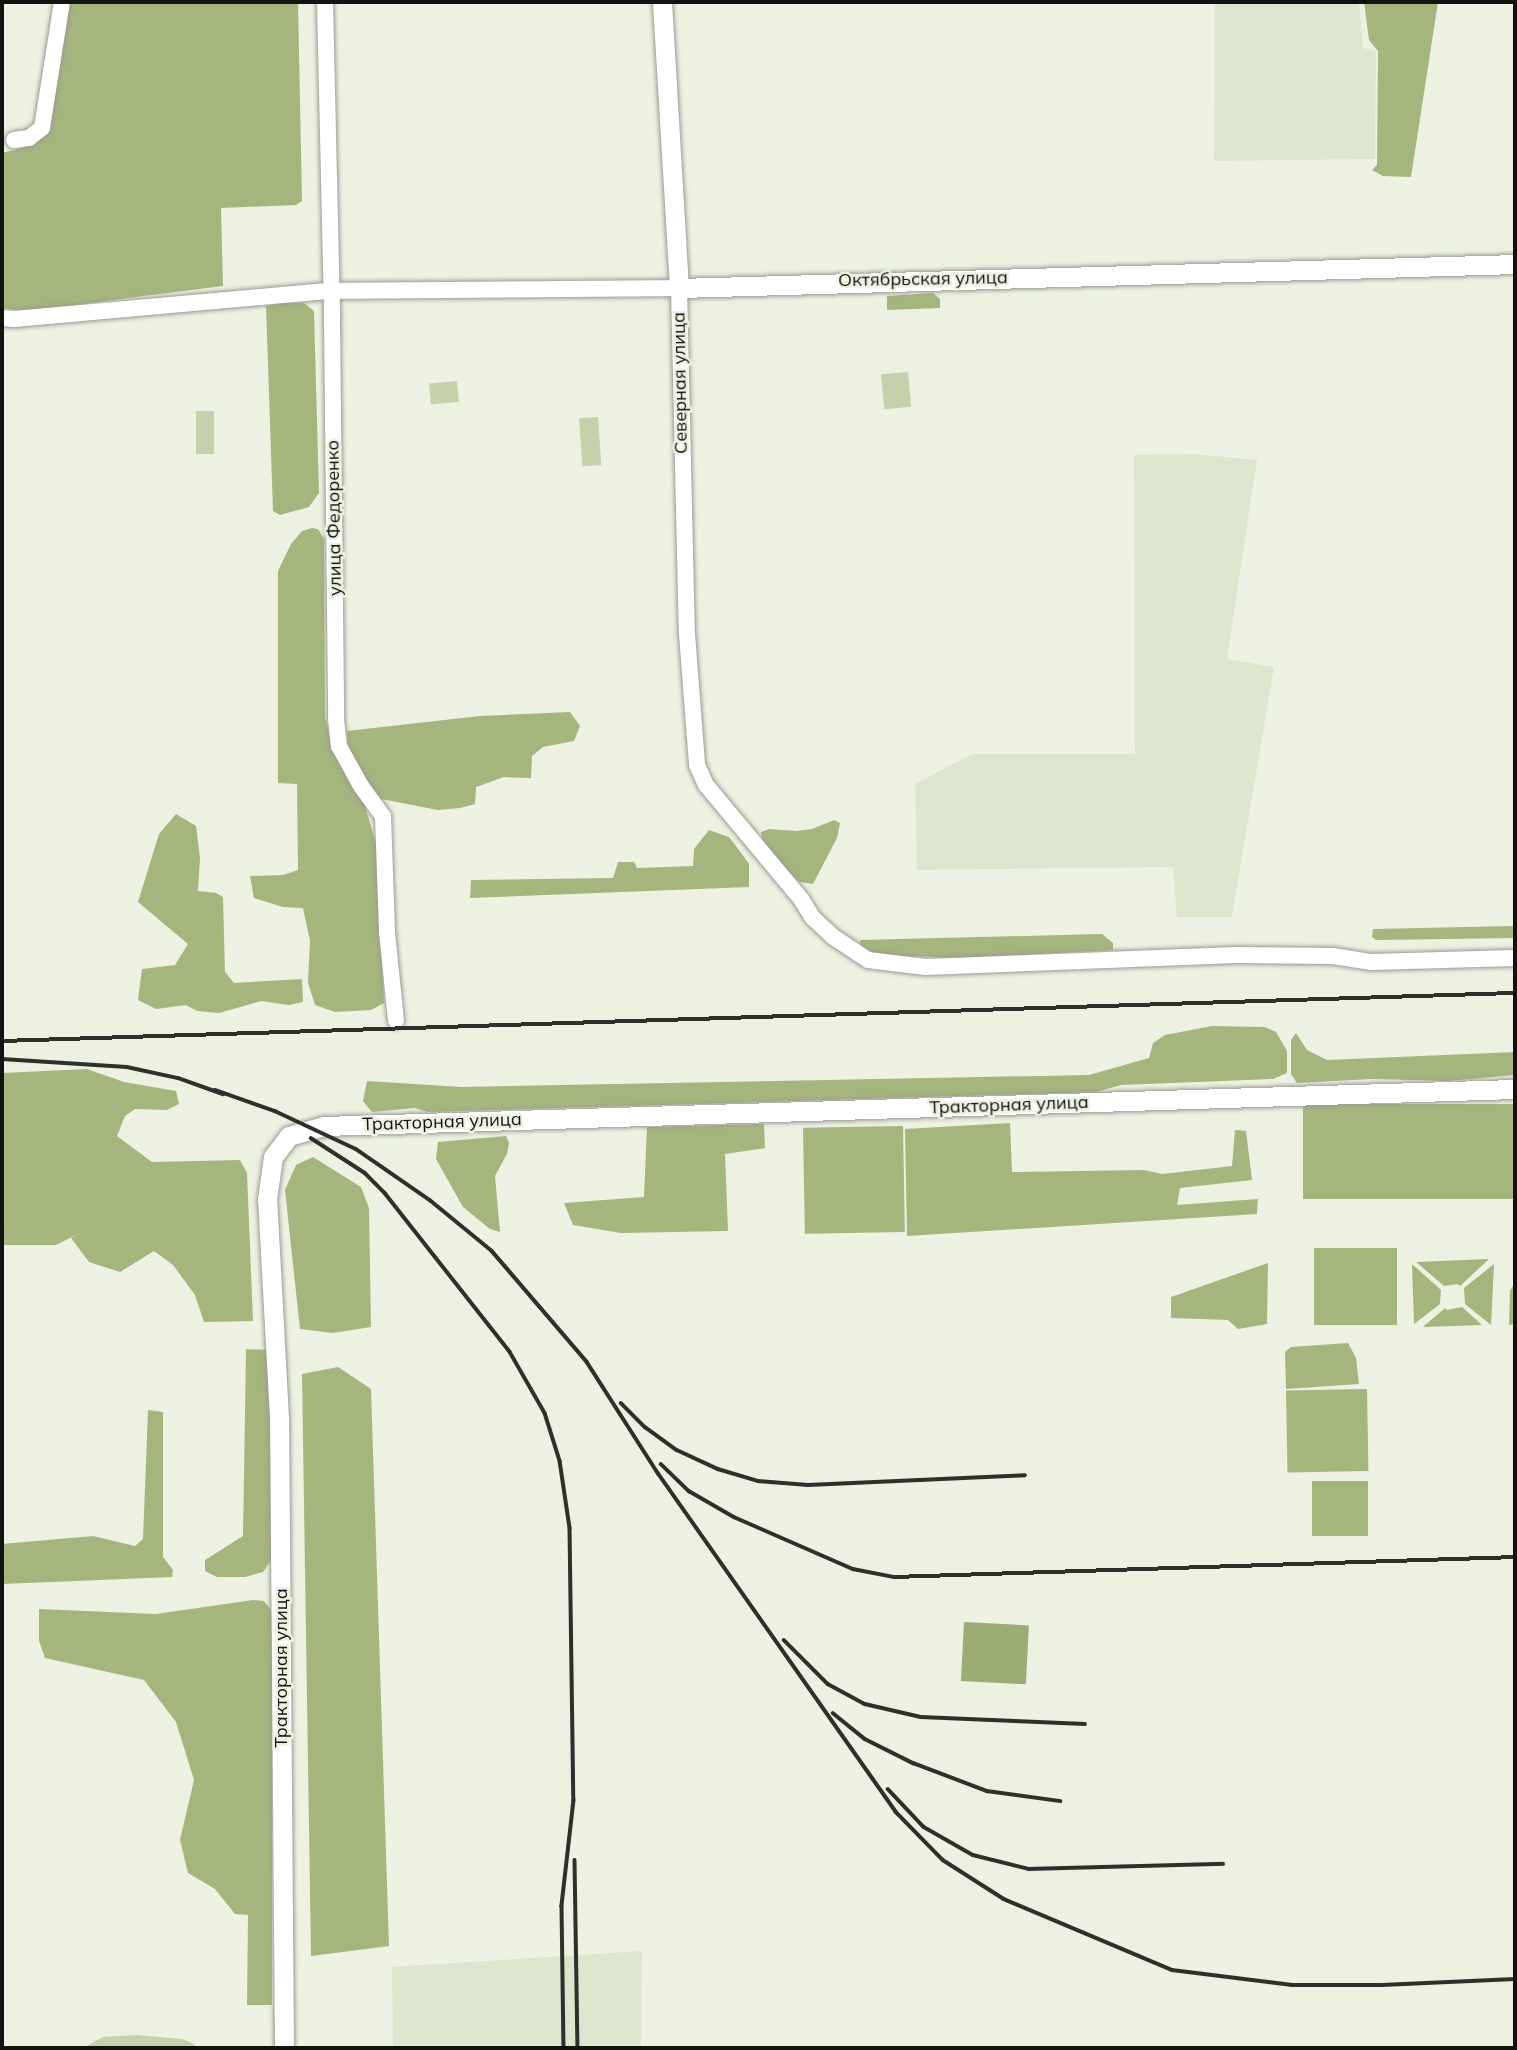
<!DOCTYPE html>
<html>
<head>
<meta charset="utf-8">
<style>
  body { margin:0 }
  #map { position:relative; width:1517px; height:2050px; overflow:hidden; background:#ecf1e2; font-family:Mulish,sans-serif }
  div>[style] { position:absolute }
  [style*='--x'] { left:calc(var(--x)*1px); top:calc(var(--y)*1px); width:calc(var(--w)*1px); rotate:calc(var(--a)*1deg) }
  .built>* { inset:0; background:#dee5cf }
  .green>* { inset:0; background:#c5d1ab; transform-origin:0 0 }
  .forest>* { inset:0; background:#a5b57e; transform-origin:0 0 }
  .water>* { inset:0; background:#9bac75; transform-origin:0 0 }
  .roads { filter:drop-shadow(0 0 2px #989c8f) drop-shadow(0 0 2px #989c8f) }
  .minor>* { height:16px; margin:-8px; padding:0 8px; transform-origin:8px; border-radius:8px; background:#fff }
  .major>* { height:19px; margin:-9.5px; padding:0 9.5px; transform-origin:9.5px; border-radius:9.5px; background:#fff }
  .rail>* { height:3.5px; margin:-1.75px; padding:0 1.75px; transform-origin:1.75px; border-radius:1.75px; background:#2e302a }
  span { translate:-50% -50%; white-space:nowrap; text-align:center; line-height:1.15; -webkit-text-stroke:5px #ecf1e2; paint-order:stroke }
  .street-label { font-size:18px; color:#11130e }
  .frame { position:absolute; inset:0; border:4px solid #11130e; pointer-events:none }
</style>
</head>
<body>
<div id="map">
  <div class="built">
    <div style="clip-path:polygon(1215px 2px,1359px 2px,1363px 48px,1376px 51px,1375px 159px,1214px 161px)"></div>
    <div style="clip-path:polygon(1194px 454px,1257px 460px,1227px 659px,1274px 667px,1232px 917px,1177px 917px,1173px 867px,917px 870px,915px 784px,972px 754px,1135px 754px,1134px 455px)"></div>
    <div style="clip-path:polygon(642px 1951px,641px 2048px,393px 2048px,392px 1967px)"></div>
  </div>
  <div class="green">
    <div style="left:908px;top:372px;width:35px;height:27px;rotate:85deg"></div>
    <div style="left:457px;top:381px;width:21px;height:28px;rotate:85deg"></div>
    <div style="left:196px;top:411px;width:18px;height:43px"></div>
    <div style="left:598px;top:417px;width:48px;height:19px;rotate:86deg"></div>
    <div style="clip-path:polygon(137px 2035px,182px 2039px,194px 2044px,195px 2048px,83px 2048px,103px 2037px)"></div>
  </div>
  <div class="forest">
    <div style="clip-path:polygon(65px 2px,298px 2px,302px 201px,296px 205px,221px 208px,223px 286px,27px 311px,2px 308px,2px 153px,34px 145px,48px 132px)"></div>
    <div style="clip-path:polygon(1364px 2px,1438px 2px,1411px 177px,1383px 176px,1372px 170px,1377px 165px,1378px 51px,1369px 40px)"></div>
    <div style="clip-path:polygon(933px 293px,940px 299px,940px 308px,887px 310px,887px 296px)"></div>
    <div style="clip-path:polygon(283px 303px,304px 303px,314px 311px,319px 493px,309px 507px,280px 515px,273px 511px,266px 306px)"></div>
    <div style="clip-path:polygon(312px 528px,318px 529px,324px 539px,325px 718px,335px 753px,348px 779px,363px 799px,377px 847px,384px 1003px,371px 1010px,335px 1012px,315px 1005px,308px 983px,310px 941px,303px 908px,283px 907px,254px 898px,250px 876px,283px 875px,298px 870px,297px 784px,278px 783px,278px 571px,291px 544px,302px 531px)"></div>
    <div style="clip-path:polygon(570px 712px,580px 726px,574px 741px,543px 747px,532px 756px,531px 778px,504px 777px,476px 787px,475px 804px,460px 808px,438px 810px,381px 799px,364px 779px,348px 748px,347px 731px,480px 716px)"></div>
    <div style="clip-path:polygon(176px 814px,196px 826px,200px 858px,198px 891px,216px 893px,223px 897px,225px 972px,234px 983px,302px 979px,303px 1002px,289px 1005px,261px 1001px,219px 1013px,197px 1011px,186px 1005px,156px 1009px,138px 1000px,142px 969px,175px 965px,188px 944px,138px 902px,159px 834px)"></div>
    <div style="clip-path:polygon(834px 820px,840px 823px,837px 838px,813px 884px,800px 882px,786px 870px,763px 841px,761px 832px,769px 829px,796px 831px,812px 829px)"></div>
    <div style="clip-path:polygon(709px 830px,729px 837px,742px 854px,749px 864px,749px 887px,470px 898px,471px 880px,613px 878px,618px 862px,634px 862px,637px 868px,693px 866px,694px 849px)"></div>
    <div style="clip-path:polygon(1515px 926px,1515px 938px,1376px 940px,1372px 937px,1373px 929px)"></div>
    <div style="clip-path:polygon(1102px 934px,1113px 943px,1113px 950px,964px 958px,879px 955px,861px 947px,860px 940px)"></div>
    <div style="clip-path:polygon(1212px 1026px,1265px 1027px,1276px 1032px,1287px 1051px,1287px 1073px,1273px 1079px,1121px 1085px,1096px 1092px,428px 1112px,415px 1108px,372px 1112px,363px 1101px,367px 1081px,461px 1087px,1089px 1075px,1149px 1058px,1153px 1043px,1165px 1035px)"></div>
    <div style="clip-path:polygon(1296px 1033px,1307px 1050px,1327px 1060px,1515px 1052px,1515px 1075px,1448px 1081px,1372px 1079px,1297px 1083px,1291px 1074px,1291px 1040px)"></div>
    <div style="clip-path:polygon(87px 1069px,124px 1082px,176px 1091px,179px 1104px,167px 1110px,135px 1109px,125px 1116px,117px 1136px,152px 1162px,240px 1160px,247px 1173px,253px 1321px,204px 1322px,195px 1295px,173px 1265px,154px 1251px,120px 1272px,89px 1262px,71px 1238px,86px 1230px,56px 1245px,2px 1245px,2px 1073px)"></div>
    <div style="left:1515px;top:1104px;width:95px;height:212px;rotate:90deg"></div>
    <div style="clip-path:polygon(1010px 1123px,1012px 1172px,1144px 1170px,1162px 1174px,1232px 1166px,1235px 1130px,1246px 1131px,1252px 1180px,1180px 1188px,1177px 1205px,1258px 1199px,1257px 1214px,907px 1236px,905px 1129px)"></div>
    <div style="clip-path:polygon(764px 1124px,765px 1148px,725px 1154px,728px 1231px,621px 1233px,573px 1225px,564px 1203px,644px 1197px,647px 1127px)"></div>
    <div style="left:903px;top:1126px;width:106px;height:100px;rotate:89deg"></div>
    <div style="clip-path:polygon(506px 1136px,509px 1143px,507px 1154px,495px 1176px,500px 1232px,490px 1229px,463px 1207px,436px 1159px,438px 1142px)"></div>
    <div style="clip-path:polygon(313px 1157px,361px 1187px,369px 1208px,371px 1327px,333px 1333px,300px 1329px,285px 1190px,296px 1165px)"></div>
    <div style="left:1397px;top:1248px;width:77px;height:83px;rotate:90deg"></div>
    <div style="clip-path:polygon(1489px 1259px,1460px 1286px,1458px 1284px,1444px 1286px,1416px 1262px)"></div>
    <div style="clip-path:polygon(1268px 1263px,1267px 1324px,1238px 1329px,1228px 1320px,1171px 1318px,1171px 1297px)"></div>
    <div style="clip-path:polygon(1412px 1264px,1441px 1290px,1440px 1304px,1414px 1324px)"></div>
    <div style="clip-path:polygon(1494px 1264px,1491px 1325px,1465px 1304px,1464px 1288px)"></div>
    <div style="clip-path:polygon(1515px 1282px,1515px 1324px,1509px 1325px,1510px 1291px)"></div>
    <div style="clip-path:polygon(1462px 1307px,1482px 1325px,1423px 1327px,1445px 1308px,1447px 1310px)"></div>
    <div style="clip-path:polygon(1348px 1343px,1356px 1358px,1359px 1384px,1286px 1389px,1285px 1352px,1291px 1347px)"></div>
    <div style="clip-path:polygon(246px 1349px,270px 1350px,271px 1560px,263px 1572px,245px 1577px,217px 1577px,205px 1571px,205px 1560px,243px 1536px)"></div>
    <div style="clip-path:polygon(338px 1367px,371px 1389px,389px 1946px,311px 1956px,302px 1374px)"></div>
    <div style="left:1367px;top:1389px;width:82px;height:81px;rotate:89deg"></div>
    <div style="clip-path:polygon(148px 1410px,163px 1412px,163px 1557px,173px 1570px,172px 1577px,2px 1584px,2px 1544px,93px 1536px,135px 1546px,143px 1539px)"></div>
    <div style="left:1368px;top:1481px;width:55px;height:56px;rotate:90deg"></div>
    <div style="clip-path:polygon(253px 1600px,264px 1601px,272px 1611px,272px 2005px,247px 2005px,248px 1915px,235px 1914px,215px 1889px,188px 1873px,180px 1840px,194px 1780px,176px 1722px,144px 1680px,45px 1658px,39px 1641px,39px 1609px,156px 1614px)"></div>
  </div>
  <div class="water">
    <div style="left:964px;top:1622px;width:65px;height:59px;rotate:3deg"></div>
  </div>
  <div class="roads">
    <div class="minor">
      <div style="--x:325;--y:2;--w:317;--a:88.7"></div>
      <div style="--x:332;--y:319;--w:400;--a:89.4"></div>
      <div style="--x:336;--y:719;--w:27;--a:84"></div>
      <div style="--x:339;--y:746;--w:46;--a:61.2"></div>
      <div style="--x:361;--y:786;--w:37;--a:54"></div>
      <div style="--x:383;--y:816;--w:116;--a:88"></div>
      <div style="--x:387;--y:932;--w:89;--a:84.2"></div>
      <div style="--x:14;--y:140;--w:15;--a:-8"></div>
      <div style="--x:29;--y:138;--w:16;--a:-38"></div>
      <div style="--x:42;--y:128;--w:128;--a:-81"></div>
      <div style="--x:2;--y:318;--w:12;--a:5"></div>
      <div style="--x:14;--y:319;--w:317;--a:-5.1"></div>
      <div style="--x:330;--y:291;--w:349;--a:-0.5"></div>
      <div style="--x:679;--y:288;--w:346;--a:88.7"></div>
      <div style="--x:687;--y:634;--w:131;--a:85.6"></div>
      <div style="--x:697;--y:765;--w:22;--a:66"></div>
      <div style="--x:706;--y:785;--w:148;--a:50.2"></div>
      <div style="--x:801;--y:899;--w:22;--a:58"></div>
      <div style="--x:813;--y:918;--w:26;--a:43"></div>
      <div style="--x:832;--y:936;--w:43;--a:33.7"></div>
      <div style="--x:868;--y:960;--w:58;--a:6.9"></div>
      <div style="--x:926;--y:967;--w:310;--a:-2.2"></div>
      <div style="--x:1236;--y:955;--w:97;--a:0.6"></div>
      <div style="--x:1333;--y:956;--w:38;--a:9"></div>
      <div style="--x:1371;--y:962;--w:144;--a:-1.6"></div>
    </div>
    <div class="major">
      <div style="--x:662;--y:2;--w:287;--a:86.6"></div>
      <div style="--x:679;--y:288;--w:836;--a:-1.64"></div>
      <div style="--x:284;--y:2048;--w:630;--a:-90.45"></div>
      <div style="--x:279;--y:1418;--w:219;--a:-93.1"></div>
      <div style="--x:267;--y:1199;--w:42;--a:-81.9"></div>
      <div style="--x:273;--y:1157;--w:26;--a:-53"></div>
      <div style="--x:289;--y:1136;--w:36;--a:-16"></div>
      <div style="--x:324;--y:1126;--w:1192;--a:-1.78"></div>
    </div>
  </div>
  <div class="rail">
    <div style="--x:2;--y:1041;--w:1514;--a:-1.82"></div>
    <div style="--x:2;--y:1059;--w:125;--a:3.7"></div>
    <div style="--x:127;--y:1067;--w:52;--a:12.2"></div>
    <div style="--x:178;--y:1078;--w:48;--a:19.6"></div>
    <div style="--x:215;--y:1090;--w:64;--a:19.3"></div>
    <div style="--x:275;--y:1111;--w:89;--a:25.1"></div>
    <div style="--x:356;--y:1149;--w:90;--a:34.6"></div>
    <div style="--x:430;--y:1200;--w:80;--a:39.4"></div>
    <div style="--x:492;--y:1251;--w:146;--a:49.4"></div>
    <div style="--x:587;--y:1362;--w:132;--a:57.4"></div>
    <div style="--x:658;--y:1473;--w:414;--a:54.9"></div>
    <div style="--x:896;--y:1812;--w:67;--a:45.6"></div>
    <div style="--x:943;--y:1860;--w:72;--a:32.6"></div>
    <div style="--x:1004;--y:1899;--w:182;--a:22.9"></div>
    <div style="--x:1172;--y:1970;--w:121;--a:7.1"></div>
    <div style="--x:1292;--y:1985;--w:90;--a:0"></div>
    <div style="--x:1382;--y:1985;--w:133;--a:-2.6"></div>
    <div style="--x:311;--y:1138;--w:64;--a:32.9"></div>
    <div style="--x:365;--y:1173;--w:28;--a:45"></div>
    <div style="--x:385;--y:1193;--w:202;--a:51.8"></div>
    <div style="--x:510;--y:1352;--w:70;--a:60.2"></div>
    <div style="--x:545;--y:1413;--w:50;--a:72.6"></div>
    <div style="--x:560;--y:1461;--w:68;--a:81.5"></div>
    <div style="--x:570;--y:1528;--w:272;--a:89.2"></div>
    <div style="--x:574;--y:1800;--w:107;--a:96.5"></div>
    <div style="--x:562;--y:1906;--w:142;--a:89.2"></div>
    <div style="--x:621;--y:1403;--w:34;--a:45"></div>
    <div style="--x:645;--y:1427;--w:39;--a:36"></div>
    <div style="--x:677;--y:1450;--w:45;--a:24.9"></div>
    <div style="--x:718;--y:1469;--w:42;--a:16.7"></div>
    <div style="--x:758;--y:1481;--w:50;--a:4.6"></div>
    <div style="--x:808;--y:1485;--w:217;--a:-2.6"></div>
    <div style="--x:661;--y:1464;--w:39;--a:44"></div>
    <div style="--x:689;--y:1491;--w:52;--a:30"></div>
    <div style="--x:734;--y:1517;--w:130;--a:23.6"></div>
    <div style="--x:853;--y:1569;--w:42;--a:11"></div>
    <div style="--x:894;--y:1577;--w:621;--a:-1.84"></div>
    <div style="--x:784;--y:1640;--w:62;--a:45"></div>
    <div style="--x:828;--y:1684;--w:42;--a:28.4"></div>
    <div style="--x:865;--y:1704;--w:57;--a:13.1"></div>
    <div style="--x:921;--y:1717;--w:164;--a:2.4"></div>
    <div style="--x:833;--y:1713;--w:41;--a:39.1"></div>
    <div style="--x:865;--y:1739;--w:54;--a:26.6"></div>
    <div style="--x:913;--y:1763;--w:79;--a:20.7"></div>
    <div style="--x:987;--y:1791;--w:74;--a:7.8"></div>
    <div style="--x:888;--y:1789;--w:52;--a:46.5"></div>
    <div style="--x:924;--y:1827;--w:56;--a:29.7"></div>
    <div style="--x:973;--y:1855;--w:58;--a:14"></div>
    <div style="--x:1029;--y:1869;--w:194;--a:-1.5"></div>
    <div style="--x:575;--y:1860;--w:188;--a:89.1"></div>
  </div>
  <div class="street-label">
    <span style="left:923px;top:279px;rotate:-1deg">Октябрьская улица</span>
    <span style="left:680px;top:383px;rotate:-91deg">Северная улица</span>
    <span style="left:334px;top:518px;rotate:-91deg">улица Федоренко</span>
    <span style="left:1009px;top:1105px;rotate:-2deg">Тракторная улица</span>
    <span style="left:442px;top:1122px;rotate:-2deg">Тракторная улица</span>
    <span style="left:281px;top:1668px;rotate:-90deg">Тракторная улица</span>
  </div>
  <div class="frame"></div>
</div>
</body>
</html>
